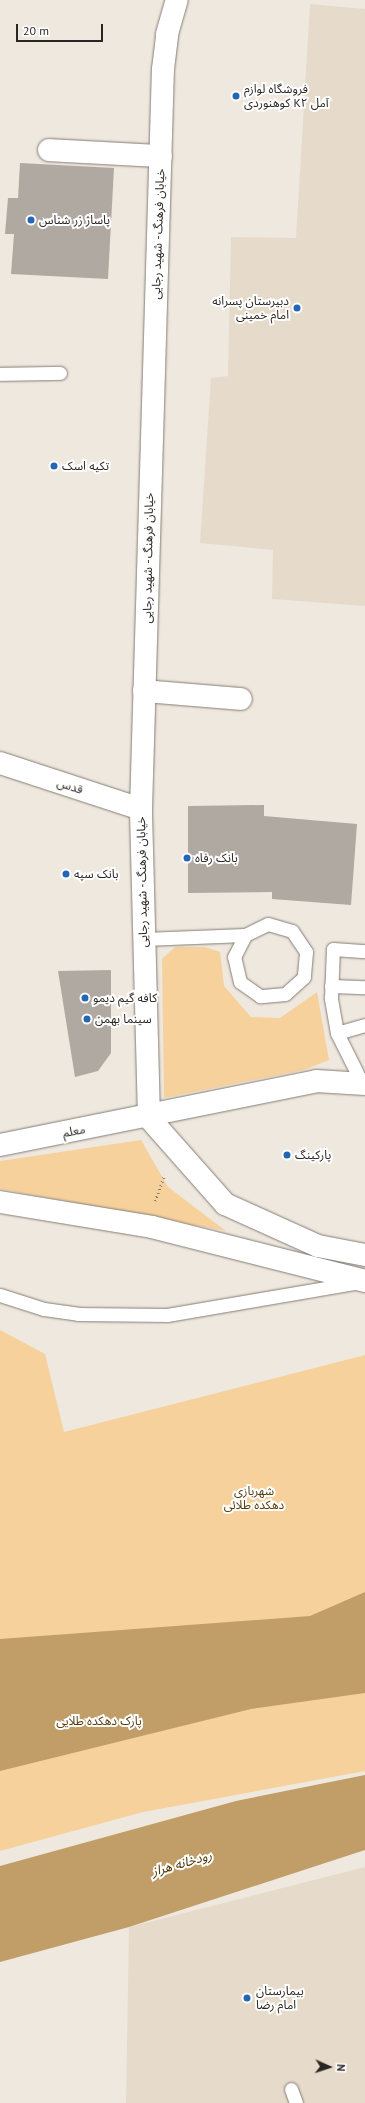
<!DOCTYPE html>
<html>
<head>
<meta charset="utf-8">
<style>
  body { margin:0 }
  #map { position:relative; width:365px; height:2103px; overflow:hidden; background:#efe8df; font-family:"PT Sans","Noto Sans Arabic",sans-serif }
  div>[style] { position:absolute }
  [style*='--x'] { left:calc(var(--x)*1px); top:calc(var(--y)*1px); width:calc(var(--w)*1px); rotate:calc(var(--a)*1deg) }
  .built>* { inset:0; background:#e6dbcb }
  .green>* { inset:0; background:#f6d19c }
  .water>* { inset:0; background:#c19d67 }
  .building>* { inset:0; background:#b0a9a1 }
  .path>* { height:2.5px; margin-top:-1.25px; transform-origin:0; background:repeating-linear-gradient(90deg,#837f79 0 1px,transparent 0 4px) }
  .roads { filter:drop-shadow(0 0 1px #837d75) drop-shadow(0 0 1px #837d75) }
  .lane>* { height:13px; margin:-6.5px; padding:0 6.5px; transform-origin:6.5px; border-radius:6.5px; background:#fff }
  .street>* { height:22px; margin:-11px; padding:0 11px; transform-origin:11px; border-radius:11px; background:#fff }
  .secondary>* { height:22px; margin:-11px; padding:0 11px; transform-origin:11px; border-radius:11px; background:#fff }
  .primary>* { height:22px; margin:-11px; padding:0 11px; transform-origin:11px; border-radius:11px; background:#fff }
  .dots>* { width:11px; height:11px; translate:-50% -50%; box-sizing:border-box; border:2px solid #fff; border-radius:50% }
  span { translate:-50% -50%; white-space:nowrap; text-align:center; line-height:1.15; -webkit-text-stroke:4px #fff; paint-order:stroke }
  .poi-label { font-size:12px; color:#292623 }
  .left { translate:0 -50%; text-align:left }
  .right { translate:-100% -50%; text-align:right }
  .street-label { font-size:12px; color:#292623 }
  .park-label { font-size:12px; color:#543a0e }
  .water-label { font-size:13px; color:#4e3407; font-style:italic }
  .north { position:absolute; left:309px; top:2047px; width:40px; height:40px; -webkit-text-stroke:3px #fff; paint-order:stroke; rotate:93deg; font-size:11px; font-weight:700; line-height:16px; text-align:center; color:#292623 }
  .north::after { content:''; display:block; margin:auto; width:14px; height:18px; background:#292623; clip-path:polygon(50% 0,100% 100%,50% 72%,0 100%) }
  .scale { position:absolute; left:16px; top:24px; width:87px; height:18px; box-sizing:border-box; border:2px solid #292623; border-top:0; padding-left:5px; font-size:12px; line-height:14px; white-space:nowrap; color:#292623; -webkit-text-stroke:3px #fff; paint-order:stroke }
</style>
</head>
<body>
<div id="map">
  <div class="built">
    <div style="clip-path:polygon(310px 4px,365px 9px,365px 606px,272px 599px,273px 550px,200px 543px,211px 378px,228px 376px,231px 237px,296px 238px)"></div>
    <div style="clip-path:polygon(365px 1867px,365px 2103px,126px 2103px,129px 1927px)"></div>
  </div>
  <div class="green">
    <div style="clip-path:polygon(175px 947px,205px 947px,220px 952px,224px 986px,251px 1017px,280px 1018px,317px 992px,329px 1060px,304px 1070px,164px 1098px,162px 959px)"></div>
    <div style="clip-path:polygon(141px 1140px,168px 1187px,226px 1231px,0 1189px,0 1161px)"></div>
    <div style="clip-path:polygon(0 1330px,45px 1354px,64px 1432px,365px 1355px,365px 1771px,143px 1812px,0 1851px)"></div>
  </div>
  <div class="water">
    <div style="clip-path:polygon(365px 1592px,365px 1693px,251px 1709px,0 1771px,0 1639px,310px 1616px)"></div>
    <div style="clip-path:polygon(365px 1775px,365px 1850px,129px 1927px,0 1962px,0 1866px,236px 1801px)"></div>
  </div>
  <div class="building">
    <div style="clip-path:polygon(20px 163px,114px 168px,108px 279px,11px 274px,14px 234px,5px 234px,8px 198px,18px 198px)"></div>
    <div style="clip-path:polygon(264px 805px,264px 816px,357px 824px,351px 905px,272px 899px,272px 892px,188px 893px,188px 806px)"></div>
    <div style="clip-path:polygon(111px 970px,111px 1053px,98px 1071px,75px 1077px,58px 971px)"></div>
  </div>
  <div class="path">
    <div style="--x:155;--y:1201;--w:27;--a:-70"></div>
  </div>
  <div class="roads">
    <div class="lane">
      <div style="--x:0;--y:374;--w:60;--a:-1"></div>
      <div style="--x:144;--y:939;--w:101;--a:-2.3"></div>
      <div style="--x:245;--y:935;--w:25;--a:-26"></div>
      <div style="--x:268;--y:924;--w:25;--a:16"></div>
      <div style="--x:292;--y:931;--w:25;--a:56"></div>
      <div style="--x:306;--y:952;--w:25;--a:95"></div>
      <div style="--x:304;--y:977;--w:25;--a:138"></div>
      <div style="--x:285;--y:994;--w:25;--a:175"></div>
      <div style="--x:260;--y:996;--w:24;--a:-145"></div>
      <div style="--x:240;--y:982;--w:26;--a:-103"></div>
      <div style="--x:234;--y:957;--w:25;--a:-63"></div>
      <div style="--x:331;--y:986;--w:34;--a:2"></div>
      <div style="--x:337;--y:1033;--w:29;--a:-16"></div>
      <div style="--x:357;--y:1073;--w:45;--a:-116.6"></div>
      <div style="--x:337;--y:1033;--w:36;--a:-100"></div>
      <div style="--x:331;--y:998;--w:49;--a:-87.7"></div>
      <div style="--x:333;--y:949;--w:32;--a:4"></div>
      <div style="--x:0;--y:1295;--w:46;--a:17.7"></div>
      <div style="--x:44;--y:1309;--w:34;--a:8"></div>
      <div style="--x:78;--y:1314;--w:89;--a:0.6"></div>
      <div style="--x:167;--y:1315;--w:191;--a:-9.7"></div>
      <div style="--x:291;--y:2089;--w:15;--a:70"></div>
    </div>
    <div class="street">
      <div style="--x:49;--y:150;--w:112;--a:3.1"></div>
      <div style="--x:144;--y:691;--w:97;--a:4.7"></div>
      <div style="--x:0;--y:763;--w:148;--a:18.1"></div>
    </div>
    <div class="secondary">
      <div style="--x:149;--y:1118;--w:309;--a:-91.5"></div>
      <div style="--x:141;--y:809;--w:740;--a:-88.3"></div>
      <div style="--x:163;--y:69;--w:35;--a:-83"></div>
      <div style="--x:167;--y:34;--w:35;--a:-74"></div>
    </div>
    <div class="primary">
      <div style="--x:149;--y:1118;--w:115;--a:48.5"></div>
      <div style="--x:225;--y:1204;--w:102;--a:24.3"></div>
      <div style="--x:318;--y:1246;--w:48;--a:10.8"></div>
      <div style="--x:0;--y:1145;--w:322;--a:-11.4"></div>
      <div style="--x:316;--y:1081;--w:49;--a:3.5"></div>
      <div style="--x:0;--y:1202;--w:154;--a:9.3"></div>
      <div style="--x:152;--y:1227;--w:220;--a:14.2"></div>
    </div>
  </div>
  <div class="dots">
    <div style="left:236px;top:96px;background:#2565b6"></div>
    <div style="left:31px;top:220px;background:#2565b6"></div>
    <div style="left:297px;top:308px;background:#2565b6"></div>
    <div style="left:54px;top:466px;background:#2565b6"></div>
    <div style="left:187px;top:858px;background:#2565b6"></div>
    <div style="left:66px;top:874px;background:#2565b6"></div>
    <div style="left:85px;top:998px;background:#2565b6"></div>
    <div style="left:87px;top:1019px;background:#2565b6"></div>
    <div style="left:287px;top:1155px;background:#2565b6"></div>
    <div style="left:247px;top:1998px;background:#2565b6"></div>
  </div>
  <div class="poi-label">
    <span class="left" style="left:244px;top:96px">فروشگاه لوازم<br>کوهنوردی K۲ آمل</span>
    <span class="left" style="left:39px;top:220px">پاساژ زر شناس</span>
    <span class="right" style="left:289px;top:308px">دبیرستان پسرانه<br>امام خمینی</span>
    <span class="left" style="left:62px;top:466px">تکیه اسک</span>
    <span class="left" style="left:195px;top:858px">بانک رفاه</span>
    <span class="left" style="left:74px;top:874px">بانک سپه</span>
    <span class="left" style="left:93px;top:998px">کافه گیم دیمو</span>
    <span class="left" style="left:95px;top:1019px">سینما بهمن</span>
    <span class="left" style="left:295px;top:1155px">پارکینگ</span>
    <span class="left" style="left:256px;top:1998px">بیمارستان<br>امام رضا</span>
  </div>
  <div class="street-label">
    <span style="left:158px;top:234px;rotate:-88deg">خیابان فرهنگ - شهید رجایی</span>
    <span style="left:148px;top:558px;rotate:-89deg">خیابان فرهنگ - شهید رجایی</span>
    <span style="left:70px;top:786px;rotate:18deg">قدس</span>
    <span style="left:142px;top:882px;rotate:-91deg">خیابان فرهنگ - شهید رجایی</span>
    <span style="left:74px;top:1131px;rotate:-11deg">معلم</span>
  </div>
  <div class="park-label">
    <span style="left:254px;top:1498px">شهربازی<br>دهکده طلائی</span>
    <span style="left:99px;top:1721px">پارک دهکده طلایی</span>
  </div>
  <div class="water-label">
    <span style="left:182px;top:1864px;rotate:-16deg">رودخانه هراز</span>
  </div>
  <div class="north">N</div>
  <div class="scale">20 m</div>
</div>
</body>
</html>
